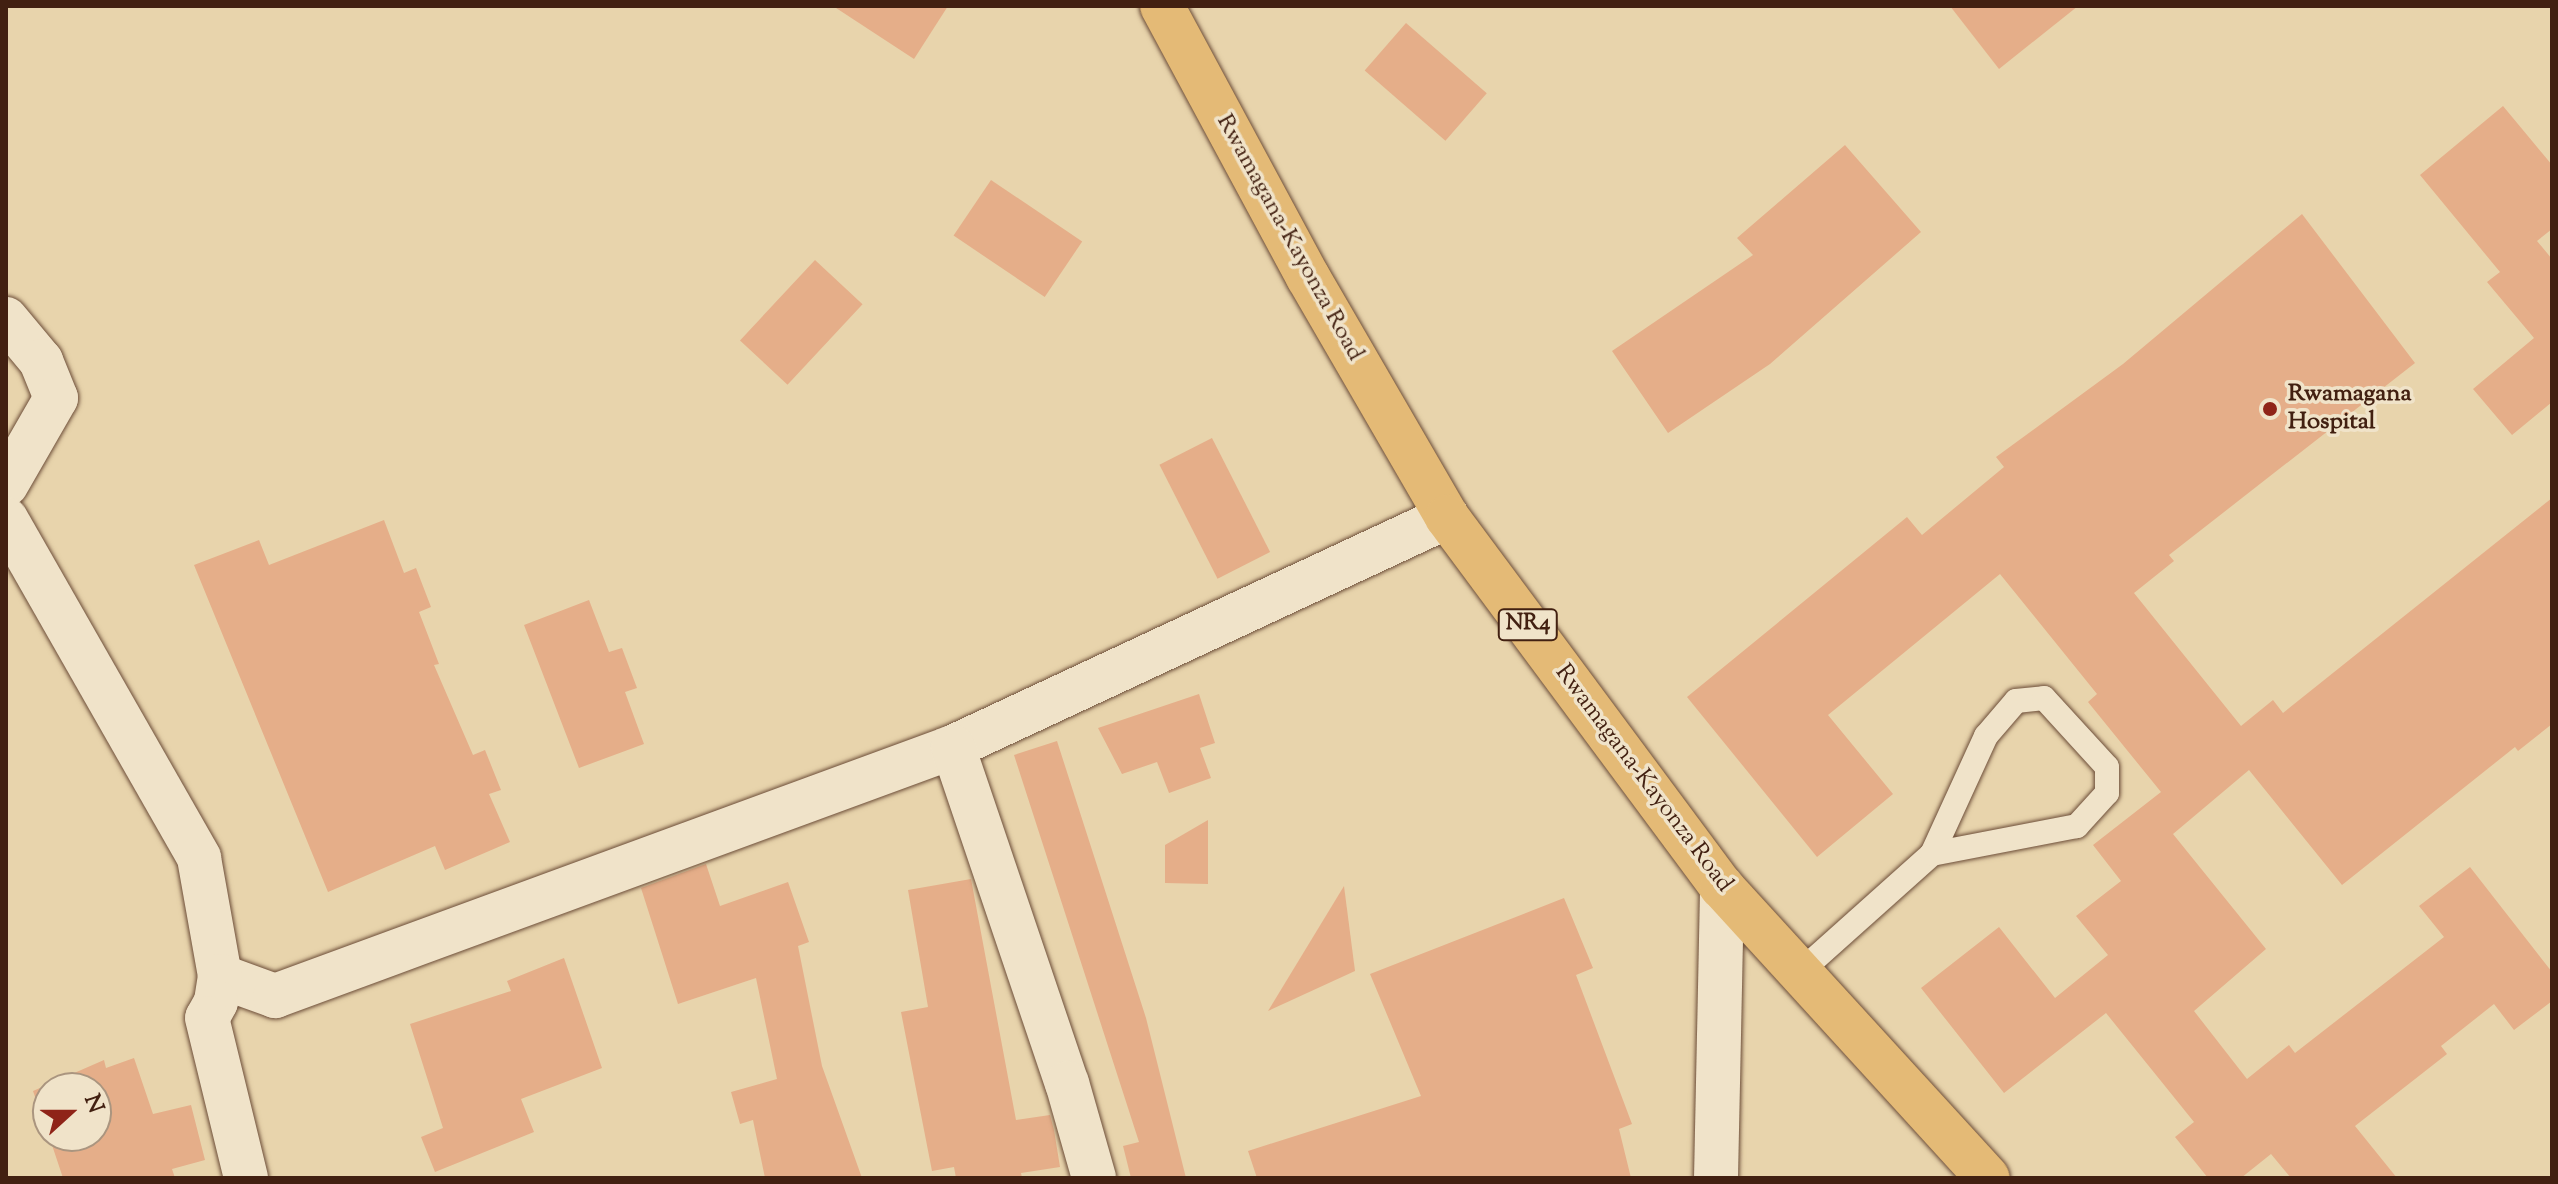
<!DOCTYPE html>
<html>
<head>
<meta charset="utf-8">
<style>
  body { margin:0 }
  #map { position:relative; width:2558px; height:1184px; overflow:hidden; background:#e8d4ac; font-family:"Sorts Mill Goudy",serif }
  div>[style] { position:absolute }
  [style*='--x'] { left:calc(var(--x)*1px); top:calc(var(--y)*1px); width:calc(var(--w)*1px); rotate:calc(var(--a)*1deg) }
  .building>* { inset:0; background:#e5ae89; transform-origin:0 0 }
  .roads { filter:drop-shadow(0 0 2px #6c4d38) drop-shadow(0 0 2px #6c4d38) }
  .service>* { height:24px; margin:-12px; padding:0 12px; transform-origin:12px; border-radius:12px; background:#f0e3c9 }
  .minor>* { height:44px; margin:-22px; padding:0 22px; transform-origin:22px; border-radius:22px; background:#f0e3c9 }
  .trunk>* { height:44px; margin:-22px; padding:0 22px; transform-origin:22px; border-radius:22px; background:#e4ba76 }
  .dots>* { width:22px; height:22px; translate:-50% -50%; box-sizing:border-box; border:4px solid #f0e3c9; border-radius:50% }
  span { translate:-50% -50%; white-space:nowrap; text-align:center; line-height:1.15; -webkit-text-stroke:7px #f0e3c9; paint-order:stroke }
  .shield-label span { padding:2px 6px; background:#f0e3c9; border:2px solid; border-radius:6px; -webkit-text-stroke-width:0 }
  .shield-label { font-size:22px; color:#422011; font-weight:700 }
  .street-label { font-size:24px; color:#422011 }
  .poi-label { font-size:24px; color:#422011; font-weight:700 }
  .left { translate:0 -50%; text-align:left }
  .frame { position:absolute; inset:0; border:8px solid #422011; pointer-events:none }
  .north { position:absolute; left:32px; top:1072px; width:80px; height:80px; box-sizing:border-box; background:#f0e3c9; border:2px solid #aa957f; border-radius:50%; rotate:69deg; font-size:22px; font-weight:700; line-height:32px; text-align:center; color:#422011 }
  .north::after { content:''; display:block; margin:auto; width:28px; height:36px; background:#8f2418; clip-path:polygon(50% 0,100% 100%,50% 72%,0 100%) }
</style>
</head>
<body>
<div id="map">
  <div class="building">
    <div style="clip-path:polygon(833px 6px,948px 6px,914px 59px)"></div>
    <div style="clip-path:polygon(1950px 6px,2078px 6px,1999px 69px)"></div>
    <div style="left:1406px;top:23px;width:107px;height:63px;rotate:41deg"></div>
    <div style="clip-path:polygon(2503px 106px,2552px 165px,2552px 229px,2537px 241px,2552px 259px,2552px 402px,2512px 435px,2473px 389px,2534px 338px,2487px 282px,2500px 272px,2420px 175px)"></div>
    <div style="clip-path:polygon(1845px 145px,1921px 232px,1770px 364px,1668px 433px,1612px 351px,1753px 255px,1737px 238px)"></div>
    <div style="left:991px;top:180px;width:110px;height:67px;rotate:34deg"></div>
    <div style="clip-path:polygon(2302px 214px,2415px 363px,2169px 555px,2174px 561px,2134px 593px,2241px 726px,2273px 700px,2283px 713px,2552px 498px,2552px 724px,2518px 751px,2515px 747px,2342px 885px,2249px 770px,2173px 834px,2266px 949px,2194px 1011px,2247px 1079px,2289px 1045px,2295px 1053px,2444px 937px,2419px 906px,2470px 867px,2552px 972px,2552px 1001px,2514px 1030px,2494px 1004px,2441px 1046px,2447px 1054px,2355px 1126px,2397px 1178px,2291px 1178px,2271px 1154px,2241px 1178px,2208px 1178px,2175px 1137px,2194px 1122px,2106px 1013px,2004px 1093px,1921px 988px,1999px 927px,2055px 998px,2108px 955px,2076px 916px,2121px 881px,2093px 845px,2161px 792px,2088px 702px,2097px 694px,2000px 574px,1828px 715px,1893px 794px,1817px 857px,1687px 697px,1907px 517px,1922px 535px,2004px 467px,1996px 457px,2123px 364px)"></div>
    <div style="left:815px;top:260px;width:65px;height:110px;rotate:43deg"></div>
    <div style="left:1212px;top:438px;width:128px;height:59px;rotate:63deg"></div>
    <div style="clip-path:polygon(384px 520px,404px 573px,416px 568px,431px 607px,419px 612px,439px 664px,434px 665px,473px 755px,485px 750px,501px 790px,489px 794px,510px 842px,445px 870px,435px 846px,328px 892px,194px 565px,259px 540px,269px 565px)"></div>
    <div style="clip-path:polygon(589px 600px,609px 652px,622px 648px,637px 688px,625px 692px,644px 744px,579px 768px,524px 625px)"></div>
    <div style="clip-path:polygon(1199px 694px,1215px 743px,1200px 748px,1211px 778px,1169px 793px,1157px 762px,1122px 774px,1098px 728px)"></div>
    <div style="clip-path:polygon(1057px 741px,1146px 1018px,1186px 1178px,1131px 1178px,1123px 1146px,1139px 1142px,1014px 755px)"></div>
    <div style="clip-path:polygon(1208px 820px,1208px 884px,1165px 883px,1165px 845px)"></div>
    <div style="clip-path:polygon(706px 864px,720px 906px,788px 882px,809px 942px,798px 946px,822px 1066px,862px 1178px,765px 1178px,753px 1120px,740px 1124px,731px 1092px,777px 1079px,756px 978px,678px 1004px,641px 888px)"></div>
    <div style="clip-path:polygon(971px 879px,1016px 1120px,1050px 1115px,1054px 1130px,1060px 1167px,1021px 1173px,1022px 1178px,956px 1178px,954px 1167px,932px 1171px,901px 1012px,928px 1007px,908px 890px)"></div>
    <div style="clip-path:polygon(1344px 886px,1355px 971px,1268px 1011px)"></div>
    <div style="clip-path:polygon(1564px 898px,1593px 968px,1576px 975px,1632px 1124px,1619px 1129px,1631px 1178px,1257px 1178px,1248px 1151px,1421px 1096px,1370px 974px)"></div>
    <div style="clip-path:polygon(564px 958px,602px 1068px,521px 1099px,534px 1132px,435px 1172px,421px 1137px,443px 1128px,410px 1024px,511px 991px,507px 981px)"></div>
    <div style="clip-path:polygon(134px 1058px,153px 1114px,191px 1105px,205px 1160px,172px 1169px,175px 1178px,63px 1178px,49px 1136px,96px 1136px,96px 1088px,48px 1088px,48px 1134px,33px 1091px,104px 1060px,106px 1068px)"></div>
  </div>
  <div class="roads">
    <div class="service">
      <div style="--x:1800;--y:972;--w:177;--a:-41.8"></div>
      <div style="--x:1932;--y:854;--w:130;--a:-65.4"></div>
      <div style="--x:1986;--y:736;--w:46;--a:-49.4"></div>
      <div style="--x:2016;--y:701;--w:28;--a:-6"></div>
      <div style="--x:2044;--y:698;--w:93;--a:47.6"></div>
      <div style="--x:2107;--y:767;--w:26;--a:90"></div>
      <div style="--x:2107;--y:793;--w:45;--a:132.3"></div>
      <div style="--x:2077;--y:826;--w:148;--a:169.1"></div>
    </div>
    <div class="minor">
      <div style="--x:6;--y:319;--w:55;--a:50.2"></div>
      <div style="--x:41;--y:361;--w:40;--a:68"></div>
      <div style="--x:56;--y:398;--w:100;--a:119.9"></div>
      <div style="--x:6;--y:519;--w:390;--a:60.3"></div>
      <div style="--x:199;--y:858;--w:120;--a:79.9"></div>
      <div style="--x:220;--y:976;--w:59;--a:20"></div>
      <div style="--x:275;--y:996;--w:722;--a:-20.17"></div>
      <div style="--x:953;--y:747;--w:545;--a:-24.97"></div>
      <div style="--x:953;--y:747;--w:355;--a:71.3"></div>
      <div style="--x:1067;--y:1083;--w:99;--a:74.1"></div>
      <div style="--x:220;--y:976;--w:26;--a:99"></div>
      <div style="--x:216;--y:1002;--w:18;--a:119"></div>
      <div style="--x:207;--y:1018;--w:165;--a:76.3"></div>
      <div style="--x:1716;--y:1178;--w:291;--a:-88.8"></div>
    </div>
    <div class="trunk">
      <div style="--x:1162;--y:6;--w:308;--a:61.7"></div>
      <div style="--x:1308;--y:277;--w:277;--a:59.9"></div>
      <div style="--x:1447;--y:517;--w:461;--a:53.4"></div>
      <div style="--x:1722;--y:887;--w:394;--a:47.6"></div>
    </div>
  </div>
  <div class="dots">
    <div style="left:2270px;top:409px;background:#8f2418"></div>
  </div>
  <div class="shield-label">
    <span style="left:1528px;top:625px">NR4</span>
  </div>
  <div class="street-label">
    <span style="left:1289px;top:238px;rotate:61deg">Rwamagana-Kayonza Road</span>
    <span style="left:1643px;top:779px;rotate:53deg">Rwamagana-Kayonza Road</span>
  </div>
  <div class="poi-label">
    <span class="left" style="left:2288px;top:409px">Rwamagana<br>Hospital</span>
  </div>
  <div class="frame"></div>
  <div class="north">N</div>
</div>
</body>
</html>
